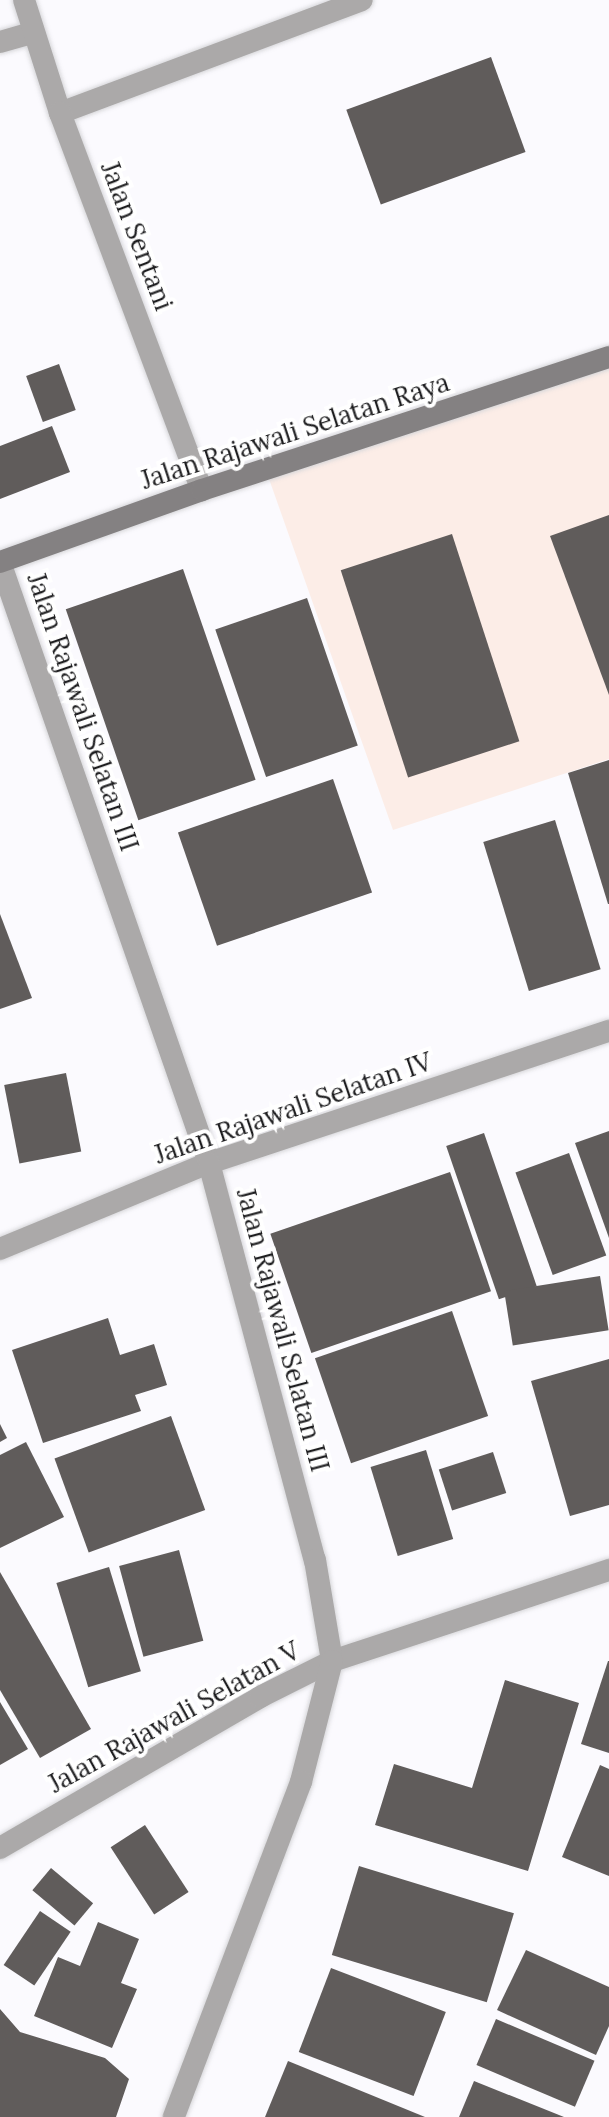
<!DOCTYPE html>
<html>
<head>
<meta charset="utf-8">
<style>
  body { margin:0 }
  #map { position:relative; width:609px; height:2117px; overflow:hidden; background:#fbfafe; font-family:Lora,serif }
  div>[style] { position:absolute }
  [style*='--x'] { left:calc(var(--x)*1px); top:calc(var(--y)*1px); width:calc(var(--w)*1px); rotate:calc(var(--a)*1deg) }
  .commercial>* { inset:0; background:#fcede7 }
  .building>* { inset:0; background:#605c5b; transform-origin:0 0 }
  .roads { filter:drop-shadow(0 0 2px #d7d7da) drop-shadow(0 0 2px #d7d7da) }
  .minor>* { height:22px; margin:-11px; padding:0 11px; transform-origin:11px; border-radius:11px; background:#aba9a9 }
  .tertiary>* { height:22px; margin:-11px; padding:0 11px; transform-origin:11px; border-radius:11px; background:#aba9a9 }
  .secondary>* { height:22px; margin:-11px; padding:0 11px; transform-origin:11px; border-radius:11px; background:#848182 }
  span { translate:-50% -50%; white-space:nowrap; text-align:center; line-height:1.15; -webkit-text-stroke:8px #fff; paint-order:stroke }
  .street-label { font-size:26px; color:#1d1d1f }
</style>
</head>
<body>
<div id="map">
  <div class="commercial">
    <div style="clip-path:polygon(609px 357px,609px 759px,393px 830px,268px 476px)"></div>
  </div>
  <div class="building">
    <div style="left:491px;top:57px;width:101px;height:154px;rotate:70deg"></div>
    <div style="left:59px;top:364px;width:49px;height:35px;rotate:70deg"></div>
    <div style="clip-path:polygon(52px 426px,70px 472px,0 499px,0 446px)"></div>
    <div style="clip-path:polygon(609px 515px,609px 695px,550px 536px)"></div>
    <div style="left:452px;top:534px;width:218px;height:117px;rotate:72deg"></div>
    <div style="left:183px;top:569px;width:223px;height:124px;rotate:71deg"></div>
    <div style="left:307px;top:598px;width:156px;height:97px;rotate:71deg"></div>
    <div style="clip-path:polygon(609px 760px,609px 904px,608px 904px,568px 773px)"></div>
    <div style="left:333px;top:779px;width:120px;height:164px;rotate:71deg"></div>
    <div style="left:555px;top:820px;width:156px;height:75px;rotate:73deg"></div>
    <div style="clip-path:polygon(0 914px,32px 998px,0 1009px)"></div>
    <div style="left:66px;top:1073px;width:80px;height:63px;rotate:79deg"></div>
    <div style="clip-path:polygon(609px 1131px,609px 1238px,575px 1143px)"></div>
    <div style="left:484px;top:1133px;width:162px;height:40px;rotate:71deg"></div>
    <div style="left:569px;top:1153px;width:109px;height:57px;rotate:70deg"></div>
    <div style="left:450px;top:1172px;width:126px;height:190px;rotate:71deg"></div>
    <div style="left:600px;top:1276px;width:55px;height:97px;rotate:81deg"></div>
    <div style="left:452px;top:1311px;width:111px;height:145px;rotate:71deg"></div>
    <div style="clip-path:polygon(108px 1318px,120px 1355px,154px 1344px,167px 1385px,135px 1395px,141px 1411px,43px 1443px,12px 1350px)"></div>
    <div style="clip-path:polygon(609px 1359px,609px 1505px,570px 1516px,531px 1381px)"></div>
    <div style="left:171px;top:1416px;width:100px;height:124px;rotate:70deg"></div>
    <div style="clip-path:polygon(0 1424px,7px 1438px,0 1442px)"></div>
    <div style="clip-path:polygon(26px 1442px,64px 1517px,0 1548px,0 1455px)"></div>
    <div style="left:426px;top:1450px;width:93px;height:58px;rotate:73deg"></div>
    <div style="left:493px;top:1452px;width:43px;height:57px;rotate:72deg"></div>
    <div style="left:179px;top:1550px;width:94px;height:62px;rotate:75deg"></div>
    <div style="left:109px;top:1567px;width:109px;height:55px;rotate:73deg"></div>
    <div style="clip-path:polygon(0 1572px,91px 1729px,40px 1758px,0 1690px)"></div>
    <div style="clip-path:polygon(608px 1661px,609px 1661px,609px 1753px,581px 1744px)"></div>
    <div style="clip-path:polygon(505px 1680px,579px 1703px,528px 1871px,375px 1825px,394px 1764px,472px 1788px)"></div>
    <div style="clip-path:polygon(0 1702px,28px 1749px,0 1765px)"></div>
    <div style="clip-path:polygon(600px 1765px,609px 1769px,609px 1876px,562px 1857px)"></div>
    <div style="left:145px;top:1825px;width:80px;height:41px;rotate:57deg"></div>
    <div style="left:359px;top:1866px;width:162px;height:93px;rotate:17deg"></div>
    <div style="left:51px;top:1868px;width:55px;height:29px;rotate:40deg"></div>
    <div style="left:40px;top:1911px;width:37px;height:65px;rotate:34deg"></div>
    <div style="clip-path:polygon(98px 1922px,139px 1939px,121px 1983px,137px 1989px,112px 2048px,34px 2016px,58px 1957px,80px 1966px)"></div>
    <div style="clip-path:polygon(526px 1950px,609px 1987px,609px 2026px,596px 2055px,497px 2010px)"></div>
    <div style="left:331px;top:1968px;width:123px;height:90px;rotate:21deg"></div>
    <div style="clip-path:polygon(0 2009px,20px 2032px,105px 2058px,129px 2079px,116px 2117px,0 2117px)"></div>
    <div style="left:496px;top:2019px;width:107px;height:50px;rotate:23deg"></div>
    <div style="clip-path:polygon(288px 2061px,425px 2117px,265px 2117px)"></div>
    <div style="clip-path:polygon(474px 2081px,564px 2117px,459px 2117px)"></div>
  </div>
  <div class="roads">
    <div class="minor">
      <div style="--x:0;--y:42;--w:35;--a:-16"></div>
      <div style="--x:60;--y:113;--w:322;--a:-20.5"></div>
      <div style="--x:0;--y:1249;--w:226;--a:-22.4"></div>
      <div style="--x:209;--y:1163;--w:421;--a:-18.3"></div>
      <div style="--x:0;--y:1848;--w:301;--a:-30.1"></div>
      <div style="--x:260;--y:1697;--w:80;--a:-26.6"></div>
      <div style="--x:332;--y:1661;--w:292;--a:-18.2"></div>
    </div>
    <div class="tertiary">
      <div style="--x:24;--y:0;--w:119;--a:72.3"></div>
      <div style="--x:60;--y:113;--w:403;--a:69.4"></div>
      <div style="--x:0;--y:562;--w:636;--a:70.82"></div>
      <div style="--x:209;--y:1163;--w:411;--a:75.1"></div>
      <div style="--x:315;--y:1560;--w:102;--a:80.4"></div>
      <div style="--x:332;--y:1661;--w:125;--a:104.4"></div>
      <div style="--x:301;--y:1782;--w:358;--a:110.8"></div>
    </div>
    <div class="secondary">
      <div style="--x:0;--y:562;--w:214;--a:-19.6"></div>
      <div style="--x:202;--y:490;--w:428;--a:-18.1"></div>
    </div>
  </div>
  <div class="street-label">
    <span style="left:137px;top:236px;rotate:69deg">Jalan Sentani</span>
    <span style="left:295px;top:431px;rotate:-18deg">Jalan Rajawali Selatan Raya</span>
    <span style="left:83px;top:712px;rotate:71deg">Jalan Rajawali Selatan III</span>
    <span style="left:293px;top:1108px;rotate:-19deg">Jalan Rajawali Selatan IV</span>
    <span style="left:283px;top:1330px;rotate:75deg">Jalan Rajawali Selatan III</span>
    <span style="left:174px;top:1717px;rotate:-29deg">Jalan Rajawali Selatan V</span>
  </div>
</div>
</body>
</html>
